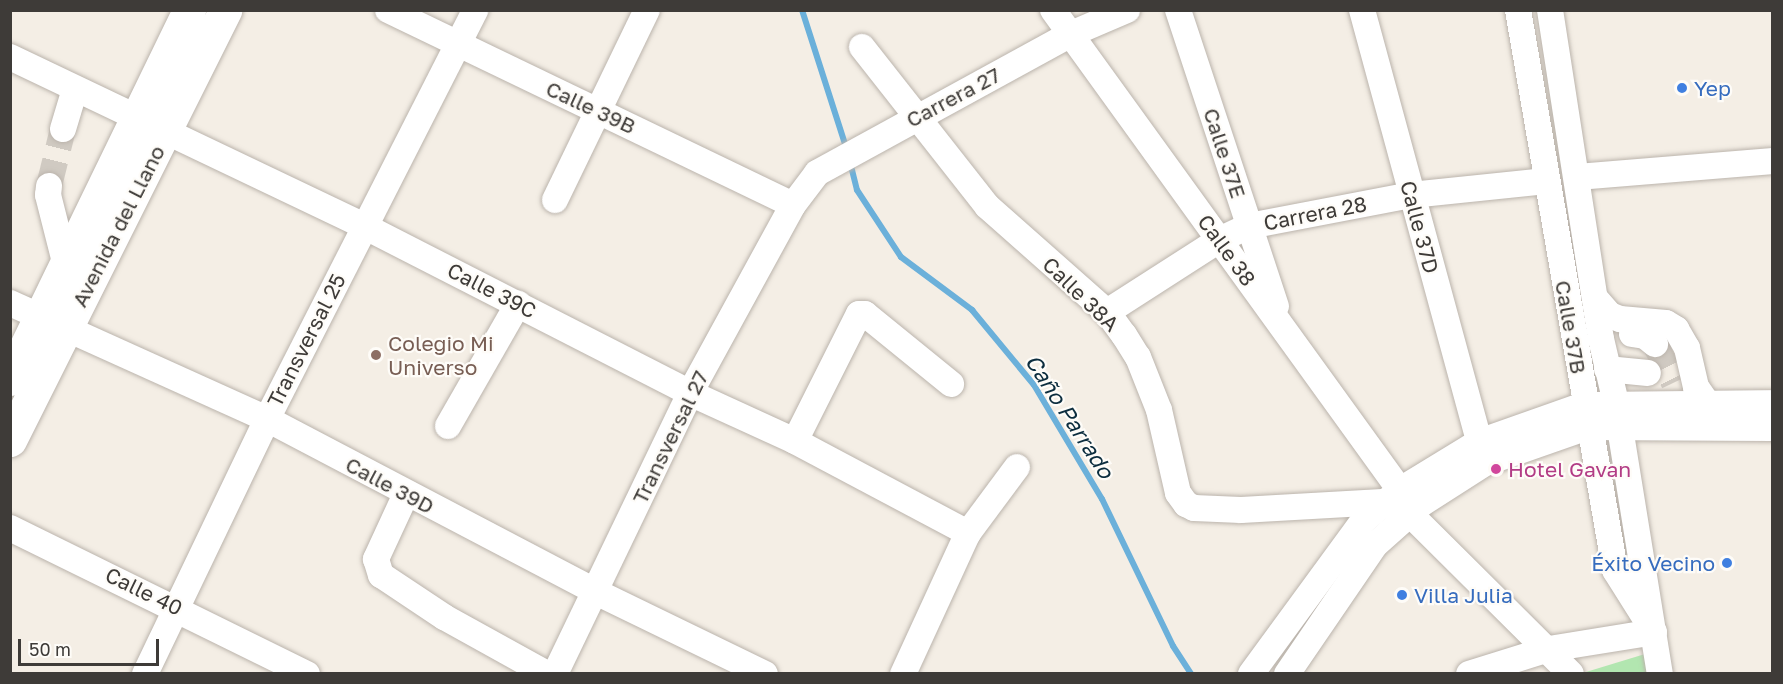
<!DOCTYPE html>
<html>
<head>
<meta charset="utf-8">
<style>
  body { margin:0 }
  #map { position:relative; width:1783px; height:684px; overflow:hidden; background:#f4eee5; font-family:"Golos Text",sans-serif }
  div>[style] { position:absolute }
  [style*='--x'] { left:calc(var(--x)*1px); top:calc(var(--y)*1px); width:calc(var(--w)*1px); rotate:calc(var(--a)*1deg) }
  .green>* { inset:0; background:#b2e6b0 }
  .stream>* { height:6px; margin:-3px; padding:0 3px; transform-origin:3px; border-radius:3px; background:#6bb0da }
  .minor-tunnel>* { height:26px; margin-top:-13px; transform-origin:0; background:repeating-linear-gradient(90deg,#d0cac2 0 26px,transparent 0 39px) }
  .roads { filter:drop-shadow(0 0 2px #bbb4ac) drop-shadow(0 0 2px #bbb4ac) }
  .minor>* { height:26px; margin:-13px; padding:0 13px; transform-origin:13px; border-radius:13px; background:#fff }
  .major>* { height:33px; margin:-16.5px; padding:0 16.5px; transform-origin:16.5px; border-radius:16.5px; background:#fff }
  .dots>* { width:16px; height:16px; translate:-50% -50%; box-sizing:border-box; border:3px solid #fefcf8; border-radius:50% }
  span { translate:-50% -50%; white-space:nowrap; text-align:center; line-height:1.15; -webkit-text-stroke:4.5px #fefcf8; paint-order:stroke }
  .shop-label { font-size:21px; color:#366cbe }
  .left { translate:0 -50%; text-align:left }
  .right { translate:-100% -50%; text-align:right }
  .street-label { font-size:21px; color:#3e3b38 }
  .education-label { font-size:21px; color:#785e54 }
  .hotel-label { font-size:21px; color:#b23c85 }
  .water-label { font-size:22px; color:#0c2d3e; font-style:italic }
  .frame { position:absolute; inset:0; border:12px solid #3e3b38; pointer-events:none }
  .scale { position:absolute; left:18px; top:639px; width:141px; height:27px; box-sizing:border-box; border:3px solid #3e3b38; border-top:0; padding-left:8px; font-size:18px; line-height:21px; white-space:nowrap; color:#3e3b38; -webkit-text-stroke:4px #fefcf8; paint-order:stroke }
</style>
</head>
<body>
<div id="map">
  <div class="green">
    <div style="clip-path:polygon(1645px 654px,1649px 673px,1586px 672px)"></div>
  </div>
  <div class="stream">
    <div style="--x:802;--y:10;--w:147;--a:72.2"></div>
    <div style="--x:850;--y:162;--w:29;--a:76"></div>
    <div style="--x:857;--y:190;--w:80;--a:56.7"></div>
    <div style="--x:901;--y:257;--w:89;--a:36.7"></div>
    <div style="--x:972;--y:310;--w:97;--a:50.4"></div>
    <div style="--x:1034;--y:385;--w:133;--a:59.2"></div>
    <div style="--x:1102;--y:499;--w:163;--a:64.2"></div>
    <div style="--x:1173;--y:646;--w:33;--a:57"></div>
  </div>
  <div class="minor-tunnel">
    <div style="--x:49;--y:186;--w:59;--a:-76.2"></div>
    <div style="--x:1655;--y:344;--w:43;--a:64"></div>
  </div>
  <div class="roads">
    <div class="minor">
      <div style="--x:388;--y:10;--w:449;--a:25.7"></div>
      <div style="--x:1053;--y:10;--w:592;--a:54.14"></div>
      <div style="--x:1178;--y:10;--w:312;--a:71.7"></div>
      <div style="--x:1362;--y:10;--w:448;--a:74.8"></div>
      <div style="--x:1550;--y:10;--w:333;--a:81.2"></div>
      <div style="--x:1601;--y:339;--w:66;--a:76.8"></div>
      <div style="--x:1616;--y:403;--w:275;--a:80.8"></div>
      <div style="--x:862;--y:47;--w:202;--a:51.8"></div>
      <div style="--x:987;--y:206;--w:160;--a:41.5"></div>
      <div style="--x:1107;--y:312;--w:29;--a:54"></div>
      <div style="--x:1124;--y:335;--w:26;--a:58"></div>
      <div style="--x:1138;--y:357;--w:57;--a:68.4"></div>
      <div style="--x:1159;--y:410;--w:85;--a:77.1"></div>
      <div style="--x:1178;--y:493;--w:14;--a:54"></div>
      <div style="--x:1186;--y:504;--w:9;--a:27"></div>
      <div style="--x:1194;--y:508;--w:47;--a:2.4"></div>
      <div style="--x:1241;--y:510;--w:142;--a:-3.2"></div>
      <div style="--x:10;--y:57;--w:392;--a:25.5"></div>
      <div style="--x:364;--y:226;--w:366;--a:27.1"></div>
      <div style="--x:690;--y:393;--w:115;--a:24.6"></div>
      <div style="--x:795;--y:441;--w:196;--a:28"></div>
      <div style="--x:63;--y:129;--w:42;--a:-73.3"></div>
      <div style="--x:1578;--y:177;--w:195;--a:-4.7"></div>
      <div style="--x:49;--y:186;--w:9;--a:96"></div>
      <div style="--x:48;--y:195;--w:69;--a:75.8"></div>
      <div style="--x:555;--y:200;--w:211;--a:-64.2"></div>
      <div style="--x:1595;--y:298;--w:23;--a:49"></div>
      <div style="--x:1610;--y:315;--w:11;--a:22"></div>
      <div style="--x:1620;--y:319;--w:46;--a:5"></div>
      <div style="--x:1666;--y:323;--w:12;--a:31"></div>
      <div style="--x:1676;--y:329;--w:22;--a:60"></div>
      <div style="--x:1687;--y:348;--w:40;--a:77"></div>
      <div style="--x:1696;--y:387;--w:21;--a:55"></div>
      <div style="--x:10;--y:303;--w:282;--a:24.3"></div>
      <div style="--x:267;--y:419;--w:369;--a:27.7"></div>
      <div style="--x:594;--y:591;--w:190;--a:25.9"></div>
      <div style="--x:1107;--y:312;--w:133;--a:-32.7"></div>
      <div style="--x:1219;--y:240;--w:33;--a:-25"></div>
      <div style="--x:1249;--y:226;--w:165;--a:-10.8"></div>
      <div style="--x:1411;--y:195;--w:136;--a:-5.9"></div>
      <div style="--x:1632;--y:334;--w:13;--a:9"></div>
      <div style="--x:1645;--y:336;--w:13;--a:39"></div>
      <div style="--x:1607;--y:369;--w:41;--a:5.6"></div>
      <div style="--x:448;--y:426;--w:141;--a:-60.2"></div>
      <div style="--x:795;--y:441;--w:142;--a:-63.3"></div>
      <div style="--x:859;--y:314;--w:6;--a:0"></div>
      <div style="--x:865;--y:314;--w:111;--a:39.1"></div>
      <div style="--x:406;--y:494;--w:72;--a:114.8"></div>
      <div style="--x:376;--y:559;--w:17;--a:73"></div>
      <div style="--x:381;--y:575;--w:76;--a:33.7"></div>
      <div style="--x:444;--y:617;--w:118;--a:29"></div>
      <div style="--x:1409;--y:513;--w:228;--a:44.8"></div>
      <div style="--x:10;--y:528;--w:331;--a:26.2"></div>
      <div style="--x:145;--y:674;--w:283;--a:-64.4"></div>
      <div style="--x:267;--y:419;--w:459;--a:-63"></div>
      <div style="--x:555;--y:674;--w:312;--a:-64.3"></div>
      <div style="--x:690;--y:393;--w:214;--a:-61.3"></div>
      <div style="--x:793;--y:205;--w:40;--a:-53"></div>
      <div style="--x:817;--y:173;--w:290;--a:-28.7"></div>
      <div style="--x:1071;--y:34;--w:61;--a:-23.2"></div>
      <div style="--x:903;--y:674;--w:155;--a:-65.3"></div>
      <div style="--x:968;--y:533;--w:82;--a:-53.4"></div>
      <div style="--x:1251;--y:674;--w:190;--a:-53.8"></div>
      <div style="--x:1363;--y:521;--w:48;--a:-40"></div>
      <div style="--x:1400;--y:490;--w:92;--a:-31.3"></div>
      <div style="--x:1479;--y:442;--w:111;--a:-19.4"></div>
      <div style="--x:1584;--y:405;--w:188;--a:-0.6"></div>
      <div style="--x:1287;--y:674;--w:156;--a:-55.7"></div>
      <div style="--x:1375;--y:545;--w:62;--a:-41.7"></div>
      <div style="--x:1421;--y:504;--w:76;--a:-32.6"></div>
      <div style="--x:1485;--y:463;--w:109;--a:-19.3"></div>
      <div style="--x:1588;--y:427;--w:184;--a:0.3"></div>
      <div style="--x:1469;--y:674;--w:84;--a:-17.4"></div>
      <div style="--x:1549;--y:649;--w:106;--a:-9.2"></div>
      <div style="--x:1654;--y:632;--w:73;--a:-122.2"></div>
      <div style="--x:1615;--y:570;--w:568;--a:-99.83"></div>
    </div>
    <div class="major">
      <div style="--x:10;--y:379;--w:410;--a:-64.1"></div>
      <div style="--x:10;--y:440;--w:481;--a:-63.4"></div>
    </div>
  </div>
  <div class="dots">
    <div style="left:1682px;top:88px;background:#3f7fe0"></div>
    <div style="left:376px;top:355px;background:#8d6e63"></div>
    <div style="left:1496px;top:469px;background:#d1479c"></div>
    <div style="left:1727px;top:563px;background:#3f7fe0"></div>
    <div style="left:1402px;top:595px;background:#3f7fe0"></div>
  </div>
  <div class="shop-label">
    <span class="left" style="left:1694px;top:88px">Yep</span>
    <span class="right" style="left:1715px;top:563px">Éxito Vecino</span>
    <span class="left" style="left:1414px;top:595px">Villa Julia</span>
  </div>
  <div class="street-label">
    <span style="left:953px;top:97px;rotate:-28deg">Carrera 27</span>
    <span style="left:591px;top:107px;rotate:25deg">Calle 39B</span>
    <span style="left:1225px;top:153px;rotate:72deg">Calle 37E</span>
    <span style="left:1315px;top:213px;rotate:-11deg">Carrera 28</span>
    <span style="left:118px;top:226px;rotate:-63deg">Avenida del Llano</span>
    <span style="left:1420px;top:227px;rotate:75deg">Calle 37D</span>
    <span style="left:1227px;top:250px;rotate:54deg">Calle 38</span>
    <span style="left:492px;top:290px;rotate:27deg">Calle 39C</span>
    <span style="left:1081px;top:294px;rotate:44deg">Calle 38A</span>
    <span style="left:1571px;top:327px;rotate:80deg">Calle 37B</span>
    <span style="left:306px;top:340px;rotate:-63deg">Transversal 25</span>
    <span style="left:670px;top:437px;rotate:-64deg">Transversal 27</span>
    <span style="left:390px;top:485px;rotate:28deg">Calle 39D</span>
    <span style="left:144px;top:591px;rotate:26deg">Calle 40</span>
  </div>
  <div class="education-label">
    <span class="left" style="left:388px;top:355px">Colegio Mi<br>Universo</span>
  </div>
  <div class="hotel-label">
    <span class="left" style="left:1508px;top:469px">Hotel Gavan</span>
  </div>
  <div class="water-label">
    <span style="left:1070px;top:416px;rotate:57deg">Caño Parrado</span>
  </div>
  <div class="frame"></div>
  <div class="scale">50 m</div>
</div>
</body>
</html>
